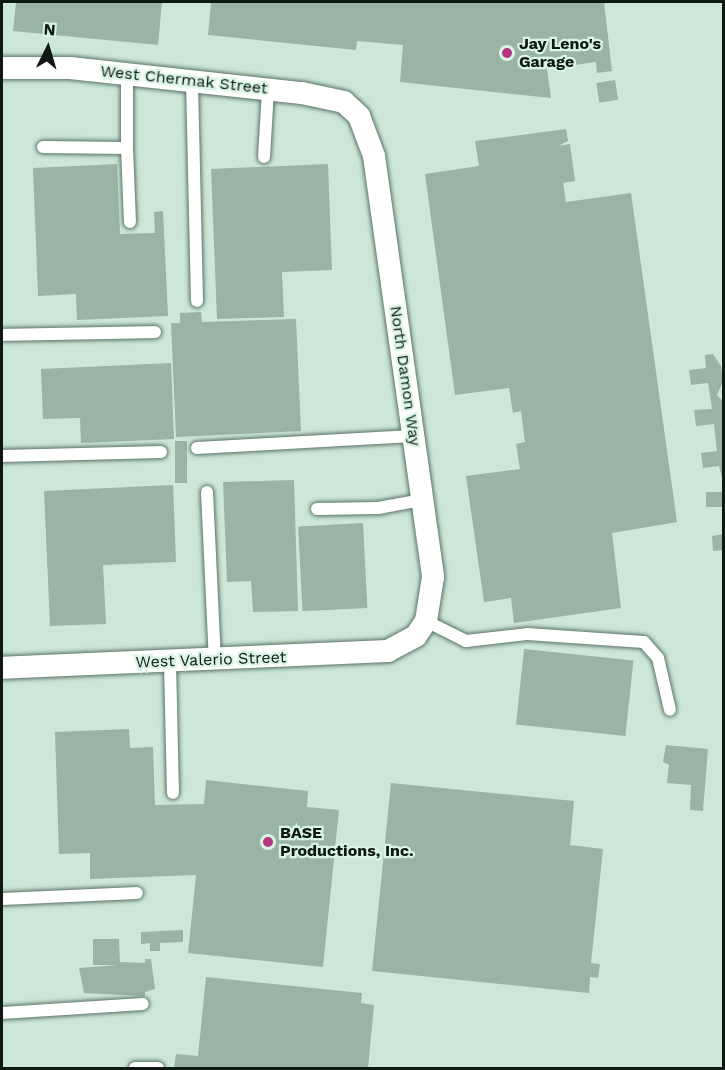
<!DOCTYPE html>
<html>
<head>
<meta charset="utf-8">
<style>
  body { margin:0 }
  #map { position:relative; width:725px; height:1070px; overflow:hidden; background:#cce7d8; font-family:"Work Sans",sans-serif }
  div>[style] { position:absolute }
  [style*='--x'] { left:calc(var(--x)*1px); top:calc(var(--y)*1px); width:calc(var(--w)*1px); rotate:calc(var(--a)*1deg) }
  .building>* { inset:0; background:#99b3a5; transform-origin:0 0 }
  .roads { filter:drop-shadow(0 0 2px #5a7366) drop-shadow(0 0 2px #5a7366) }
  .lane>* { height:12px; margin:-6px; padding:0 6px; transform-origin:6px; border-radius:6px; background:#fff }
  .street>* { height:22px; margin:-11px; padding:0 11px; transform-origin:11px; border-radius:11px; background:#fff }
  .dots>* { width:16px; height:16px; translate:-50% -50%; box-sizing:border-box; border:3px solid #d9f4e5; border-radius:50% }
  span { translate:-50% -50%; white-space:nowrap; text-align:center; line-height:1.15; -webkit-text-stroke:4.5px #d9f4e5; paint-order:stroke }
  .poi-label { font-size:16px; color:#0f1813; font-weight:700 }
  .left { translate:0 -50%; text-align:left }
  .street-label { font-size:16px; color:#0f1813 }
  .frame { position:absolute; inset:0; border:3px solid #0f1813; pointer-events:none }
  .north { position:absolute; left:18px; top:18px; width:60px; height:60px; -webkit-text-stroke:4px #d9f4e5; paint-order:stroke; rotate:5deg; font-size:16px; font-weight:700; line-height:24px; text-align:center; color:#0f1813 }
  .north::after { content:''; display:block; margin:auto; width:21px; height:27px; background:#0f1813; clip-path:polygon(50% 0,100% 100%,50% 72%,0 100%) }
</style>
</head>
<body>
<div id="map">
  <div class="building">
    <div style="clip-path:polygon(16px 2px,162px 2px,158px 45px,13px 31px)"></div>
    <div style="clip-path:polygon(211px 2px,604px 2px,612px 71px,597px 73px,596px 62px,547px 69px,551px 98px,400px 82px,403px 45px,357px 41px,356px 50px,208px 35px)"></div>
    <div style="left:615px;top:80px;width:20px;height:19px;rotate:81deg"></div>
    <div style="clip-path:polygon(566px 129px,568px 141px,558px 146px,570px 144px,575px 181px,563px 183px,566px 202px,631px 193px,677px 522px,612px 533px,621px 608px,514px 623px,511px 598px,484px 602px,466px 476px,520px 469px,516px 444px,525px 442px,521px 411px,513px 413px,509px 388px,455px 395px,425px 174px,479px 166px,475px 141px)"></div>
    <div style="clip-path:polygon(117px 164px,120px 234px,155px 233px,154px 212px,163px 211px,168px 316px,77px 320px,76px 294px,38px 296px,33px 168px)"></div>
    <div style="clip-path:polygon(328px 164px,332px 270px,282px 272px,284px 317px,217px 319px,211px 169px)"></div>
    <div style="clip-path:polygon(201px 312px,202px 322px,296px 319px,301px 431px,176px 437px,171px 323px,180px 323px,180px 313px)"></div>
    <div style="clip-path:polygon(713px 354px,721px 366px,723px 381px,717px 395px,724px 403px,724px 485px,719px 466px,703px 468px,701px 453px,717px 451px,714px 424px,696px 426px,694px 410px,712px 409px,710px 395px,708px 383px,691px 385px,689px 370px,706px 368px,705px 355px)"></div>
    <div style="clip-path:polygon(171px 363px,174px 439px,81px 443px,80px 418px,43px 419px,41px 369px)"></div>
    <div style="left:175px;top:441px;width:12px;height:42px"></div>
    <div style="clip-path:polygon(294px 480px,298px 611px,253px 612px,251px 581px,227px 582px,223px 482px)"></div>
    <div style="clip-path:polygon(173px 485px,176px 562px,103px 565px,106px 624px,50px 626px,44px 491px)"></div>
    <div style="left:724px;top:492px;width:15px;height:18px;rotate:90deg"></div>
    <div style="left:363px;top:523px;width:85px;height:65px;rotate:87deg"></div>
    <div style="clip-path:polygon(724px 534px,724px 550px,713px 551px,712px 536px)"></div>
    <div style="left:524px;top:649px;width:110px;height:76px;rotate:6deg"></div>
    <div style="clip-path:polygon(129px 729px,130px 748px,153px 747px,155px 805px,204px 804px,206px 780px,308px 791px,307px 807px,339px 810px,323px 967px,188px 953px,196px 875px,90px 879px,90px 853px,59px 854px,55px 732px)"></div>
    <div style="clip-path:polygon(666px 745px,708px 749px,703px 811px,690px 810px,691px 785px,667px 783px,669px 765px,663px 762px)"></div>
    <div style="clip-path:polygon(391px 783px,574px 801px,570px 845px,603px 849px,591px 963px,600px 964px,598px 978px,590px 977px,589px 993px,372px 971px)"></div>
    <div style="clip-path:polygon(183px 930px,183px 942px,160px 943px,160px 951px,150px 951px,150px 943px,141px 944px,141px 932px)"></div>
    <div style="clip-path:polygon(93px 939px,119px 939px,120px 962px,145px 963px,145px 959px,151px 959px,155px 989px,145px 992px,145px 996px,84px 993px,79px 968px,118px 965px,93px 965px)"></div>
    <div style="clip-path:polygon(206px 977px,362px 993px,361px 1003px,374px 1005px,368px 1068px,174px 1068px,176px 1054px,198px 1056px)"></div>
  </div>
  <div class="roads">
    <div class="lane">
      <div style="--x:192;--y:81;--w:220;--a:88.7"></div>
      <div style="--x:43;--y:147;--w:84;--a:0.7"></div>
      <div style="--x:127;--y:148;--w:74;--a:-90"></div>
      <div style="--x:127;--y:148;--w:74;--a:87.7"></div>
      <div style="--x:264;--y:157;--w:68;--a:-86.6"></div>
      <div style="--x:2;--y:335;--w:153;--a:-1.1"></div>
      <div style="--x:197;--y:448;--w:216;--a:-3.2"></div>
      <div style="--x:2;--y:456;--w:159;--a:-1.4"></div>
      <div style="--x:207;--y:492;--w:168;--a:87.3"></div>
      <div style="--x:317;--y:509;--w:61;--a:-0.9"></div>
      <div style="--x:378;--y:508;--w:45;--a:-10.3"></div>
      <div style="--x:426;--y:621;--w:45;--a:26.6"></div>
      <div style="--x:466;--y:641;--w:61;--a:-6.5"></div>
      <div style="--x:527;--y:634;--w:117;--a:3.9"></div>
      <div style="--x:644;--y:642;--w:21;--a:49"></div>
      <div style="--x:658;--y:658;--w:53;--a:77"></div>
      <div style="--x:170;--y:662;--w:131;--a:88.7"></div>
      <div style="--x:2;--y:899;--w:135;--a:-2.5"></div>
      <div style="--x:2;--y:1013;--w:141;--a:-3.7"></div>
      <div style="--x:135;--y:1068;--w:23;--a:0"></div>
    </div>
    <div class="street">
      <div style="--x:2;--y:68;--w:68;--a:0"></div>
      <div style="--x:70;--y:68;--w:233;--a:6.2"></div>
      <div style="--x:302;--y:93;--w:43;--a:12.1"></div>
      <div style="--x:344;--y:102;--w:21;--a:43"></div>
      <div style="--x:359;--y:116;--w:43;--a:69.4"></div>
      <div style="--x:374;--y:156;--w:425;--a:82"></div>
      <div style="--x:433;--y:577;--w:45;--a:99"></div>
      <div style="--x:426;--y:621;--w:18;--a:124"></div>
      <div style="--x:416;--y:636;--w:32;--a:152"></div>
      <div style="--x:388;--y:651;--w:386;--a:177.5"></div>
    </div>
  </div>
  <div class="dots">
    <div style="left:507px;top:53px;background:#b43581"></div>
    <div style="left:268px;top:842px;background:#b43581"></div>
  </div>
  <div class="poi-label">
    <span class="left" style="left:519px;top:53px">Jay Leno's<br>Garage</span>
    <span class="left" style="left:280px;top:842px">BASE<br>Productions, Inc.</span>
  </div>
  <div class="street-label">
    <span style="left:184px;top:80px;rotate:6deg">West Chermak Street</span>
    <span style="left:405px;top:376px;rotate:82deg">North Damon Way</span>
    <span style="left:211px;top:660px;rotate:-2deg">West Valerio Street</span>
  </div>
  <div class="frame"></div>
  <div class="north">N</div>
</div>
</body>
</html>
